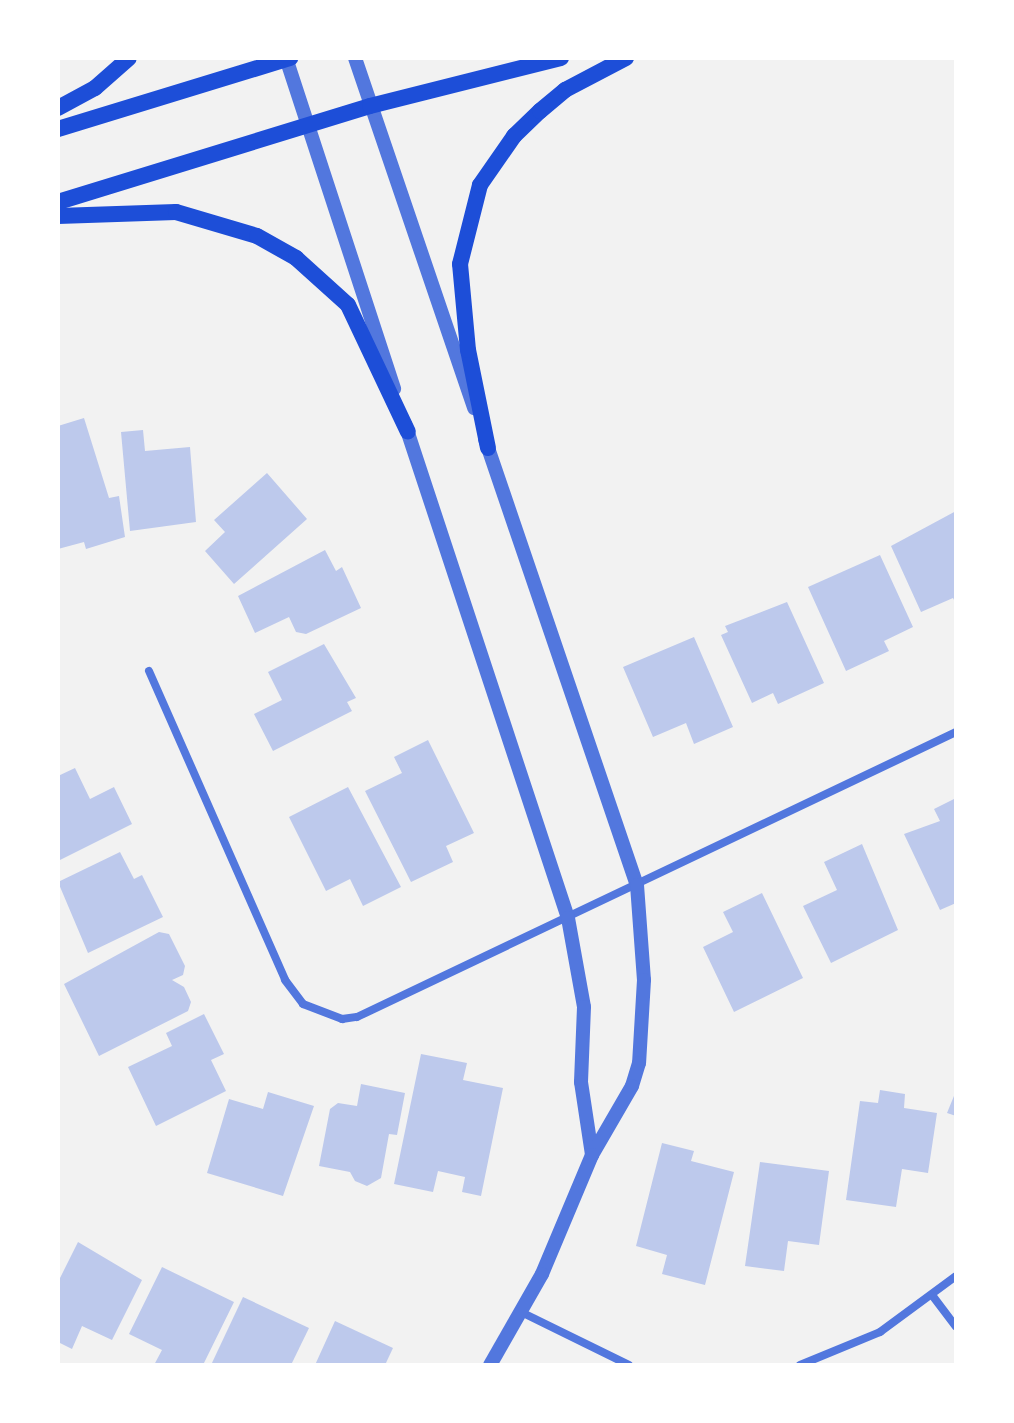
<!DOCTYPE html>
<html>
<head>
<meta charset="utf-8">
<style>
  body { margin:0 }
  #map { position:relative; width:1014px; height:1423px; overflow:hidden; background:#f2f2f2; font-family:Georgia,serif }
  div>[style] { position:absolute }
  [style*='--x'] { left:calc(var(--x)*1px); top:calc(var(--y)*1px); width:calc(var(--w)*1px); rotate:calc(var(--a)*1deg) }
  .building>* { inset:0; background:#bdc9ec }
  .minor>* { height:8px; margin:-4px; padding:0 4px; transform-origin:4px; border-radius:4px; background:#5277de }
  .tertiary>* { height:14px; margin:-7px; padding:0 7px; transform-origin:7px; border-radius:7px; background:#5277de }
  .secondary>* { height:16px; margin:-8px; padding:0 8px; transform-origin:8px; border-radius:8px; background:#1d4ed8 }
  span { translate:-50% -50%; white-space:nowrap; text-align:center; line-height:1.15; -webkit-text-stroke:8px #fff; paint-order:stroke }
  .frame { position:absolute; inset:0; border:60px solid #fff; pointer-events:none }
</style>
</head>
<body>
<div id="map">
  <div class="building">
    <div style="clip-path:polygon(84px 418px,109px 498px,119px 496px,125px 537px,86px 549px,84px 542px,58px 549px,58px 426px)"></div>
    <div style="clip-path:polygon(143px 430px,145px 451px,190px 447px,196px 522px,130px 531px,121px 432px)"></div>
    <div style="clip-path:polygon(267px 473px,307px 519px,234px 584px,205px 551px,225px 532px,214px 520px)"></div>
    <div style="clip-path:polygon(956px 511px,956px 604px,953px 598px,921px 612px,891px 546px)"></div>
    <div style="clip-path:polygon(325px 550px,336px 571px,342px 567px,361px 608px,306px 634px,296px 632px,289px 617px,255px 633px,238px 596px)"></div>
    <div style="clip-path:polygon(880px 555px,913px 627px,884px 641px,889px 651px,846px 671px,808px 587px)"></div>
    <div style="clip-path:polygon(787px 602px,824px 683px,778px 704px,773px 693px,752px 703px,721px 635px,728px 632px,725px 626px)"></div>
    <div style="clip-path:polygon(694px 637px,733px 727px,694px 744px,686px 723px,653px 737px,623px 667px)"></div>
    <div style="clip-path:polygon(324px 644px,356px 698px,347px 702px,352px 711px,273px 751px,254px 714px,282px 700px,268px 672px)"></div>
    <div style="clip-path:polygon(428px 740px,474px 833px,446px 846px,453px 862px,411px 882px,365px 791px,402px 773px,394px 757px)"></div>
    <div style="clip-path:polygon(75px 768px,90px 799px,114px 787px,132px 824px,58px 861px,58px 776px)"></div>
    <div style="clip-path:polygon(348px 787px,401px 887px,363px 906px,350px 879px,326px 891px,289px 817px)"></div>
    <div style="clip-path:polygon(956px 798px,956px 903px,940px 910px,904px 834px,940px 821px,934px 809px)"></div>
    <div style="clip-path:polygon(862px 844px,898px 930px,831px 963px,803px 906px,837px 890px,824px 862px)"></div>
    <div style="clip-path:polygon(120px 852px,134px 879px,142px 875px,163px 917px,88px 953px,58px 882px)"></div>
    <div style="clip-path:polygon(762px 893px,803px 978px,734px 1012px,703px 947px,733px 932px,723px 912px)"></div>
    <div style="clip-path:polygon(159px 932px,169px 934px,185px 966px,183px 975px,172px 980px,184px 987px,191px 1002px,188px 1011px,99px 1056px,64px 984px)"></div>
    <div style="clip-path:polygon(204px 1014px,224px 1054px,211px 1060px,226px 1091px,156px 1126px,128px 1067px,172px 1046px,166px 1033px)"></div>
    <div style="clip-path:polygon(421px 1054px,467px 1063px,463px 1080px,503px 1088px,481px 1196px,462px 1192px,465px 1177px,438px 1171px,433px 1192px,394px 1184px)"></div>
    <div style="clip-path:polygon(361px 1084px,405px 1093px,397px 1135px,389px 1134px,381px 1178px,367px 1186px,355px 1181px,350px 1172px,319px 1166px,330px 1109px,338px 1103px,357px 1106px)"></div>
    <div style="clip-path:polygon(880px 1090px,905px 1094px,904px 1108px,937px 1113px,928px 1173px,902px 1169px,896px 1207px,846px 1200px,860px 1101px,878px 1103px)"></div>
    <div style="clip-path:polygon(956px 1091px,956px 1116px,947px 1113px)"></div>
    <div style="clip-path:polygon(268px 1092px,314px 1106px,283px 1196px,207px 1173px,229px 1099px,263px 1109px)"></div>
    <div style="clip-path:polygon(662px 1143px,694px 1151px,691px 1161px,734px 1172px,705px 1285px,662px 1274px,667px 1255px,636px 1246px)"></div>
    <div style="clip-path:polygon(760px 1162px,829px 1171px,819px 1245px,788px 1241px,784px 1271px,745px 1266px)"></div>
    <div style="clip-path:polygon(78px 1242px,142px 1280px,112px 1340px,82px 1326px,72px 1349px,58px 1342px,58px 1282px)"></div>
    <div style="clip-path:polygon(162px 1267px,234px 1302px,203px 1365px,154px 1365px,162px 1350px,129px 1334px)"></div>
    <div style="clip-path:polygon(243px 1297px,309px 1328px,291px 1365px,211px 1365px)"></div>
    <div style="clip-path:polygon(335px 1321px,393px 1348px,385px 1365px,315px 1365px)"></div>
  </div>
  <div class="minor">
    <div style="--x:149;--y:671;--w:338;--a:66.2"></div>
    <div style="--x:285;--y:980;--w:30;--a:53"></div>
    <div style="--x:303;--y:1004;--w:42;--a:21"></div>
    <div style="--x:342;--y:1019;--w:15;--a:-8"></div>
    <div style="--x:357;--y:1017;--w:663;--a:-25.44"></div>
    <div style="--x:932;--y:1295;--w:40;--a:53"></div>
    <div style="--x:521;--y:1312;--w:120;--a:26.1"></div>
    <div style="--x:800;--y:1365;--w:87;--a:-22.4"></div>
    <div style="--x:880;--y:1332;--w:94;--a:-36.4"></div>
  </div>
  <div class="tertiary">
    <div style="--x:286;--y:58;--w:348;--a:71.9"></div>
    <div style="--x:355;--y:58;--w:370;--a:71.2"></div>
    <div style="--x:405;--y:424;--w:520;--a:71.74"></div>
    <div style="--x:568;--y:918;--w:90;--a:79.8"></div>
    <div style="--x:584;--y:1007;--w:75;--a:92.3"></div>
    <div style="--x:581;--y:1082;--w:74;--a:81.4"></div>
    <div style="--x:485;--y:439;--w:471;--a:71.2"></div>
    <div style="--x:637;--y:885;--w:95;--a:85.8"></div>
    <div style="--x:644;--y:980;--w:83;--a:93.4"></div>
    <div style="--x:639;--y:1063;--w:24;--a:107"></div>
    <div style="--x:632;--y:1086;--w:80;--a:120.1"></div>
    <div style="--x:592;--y:1155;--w:129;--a:112.8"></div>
    <div style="--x:542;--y:1274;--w:105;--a:119.7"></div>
  </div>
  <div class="secondary">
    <div style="--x:58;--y:108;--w:42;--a:-28.4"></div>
    <div style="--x:95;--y:88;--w:45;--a:-41.4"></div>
    <div style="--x:58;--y:129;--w:243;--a:-17"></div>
    <div style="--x:58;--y:202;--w:326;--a:-17.1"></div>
    <div style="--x:370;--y:106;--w:197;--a:-14.1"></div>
    <div style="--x:58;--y:216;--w:118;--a:-1.9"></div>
    <div style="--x:176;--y:212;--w:84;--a:16.5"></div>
    <div style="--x:257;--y:236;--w:45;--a:29.4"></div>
    <div style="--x:296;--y:258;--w:70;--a:42.1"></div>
    <div style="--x:348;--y:305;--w:140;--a:64.7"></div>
    <div style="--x:488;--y:448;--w:100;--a:-101.5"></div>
    <div style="--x:468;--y:350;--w:86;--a:-95.3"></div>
    <div style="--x:460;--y:264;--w:81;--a:-75.8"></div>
    <div style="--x:480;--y:185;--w:60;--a:-55.2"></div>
    <div style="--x:514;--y:136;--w:36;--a:-44"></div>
    <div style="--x:540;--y:111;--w:33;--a:-40"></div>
    <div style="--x:565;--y:90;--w:69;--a:-27.7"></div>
  </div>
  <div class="frame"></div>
</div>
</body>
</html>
